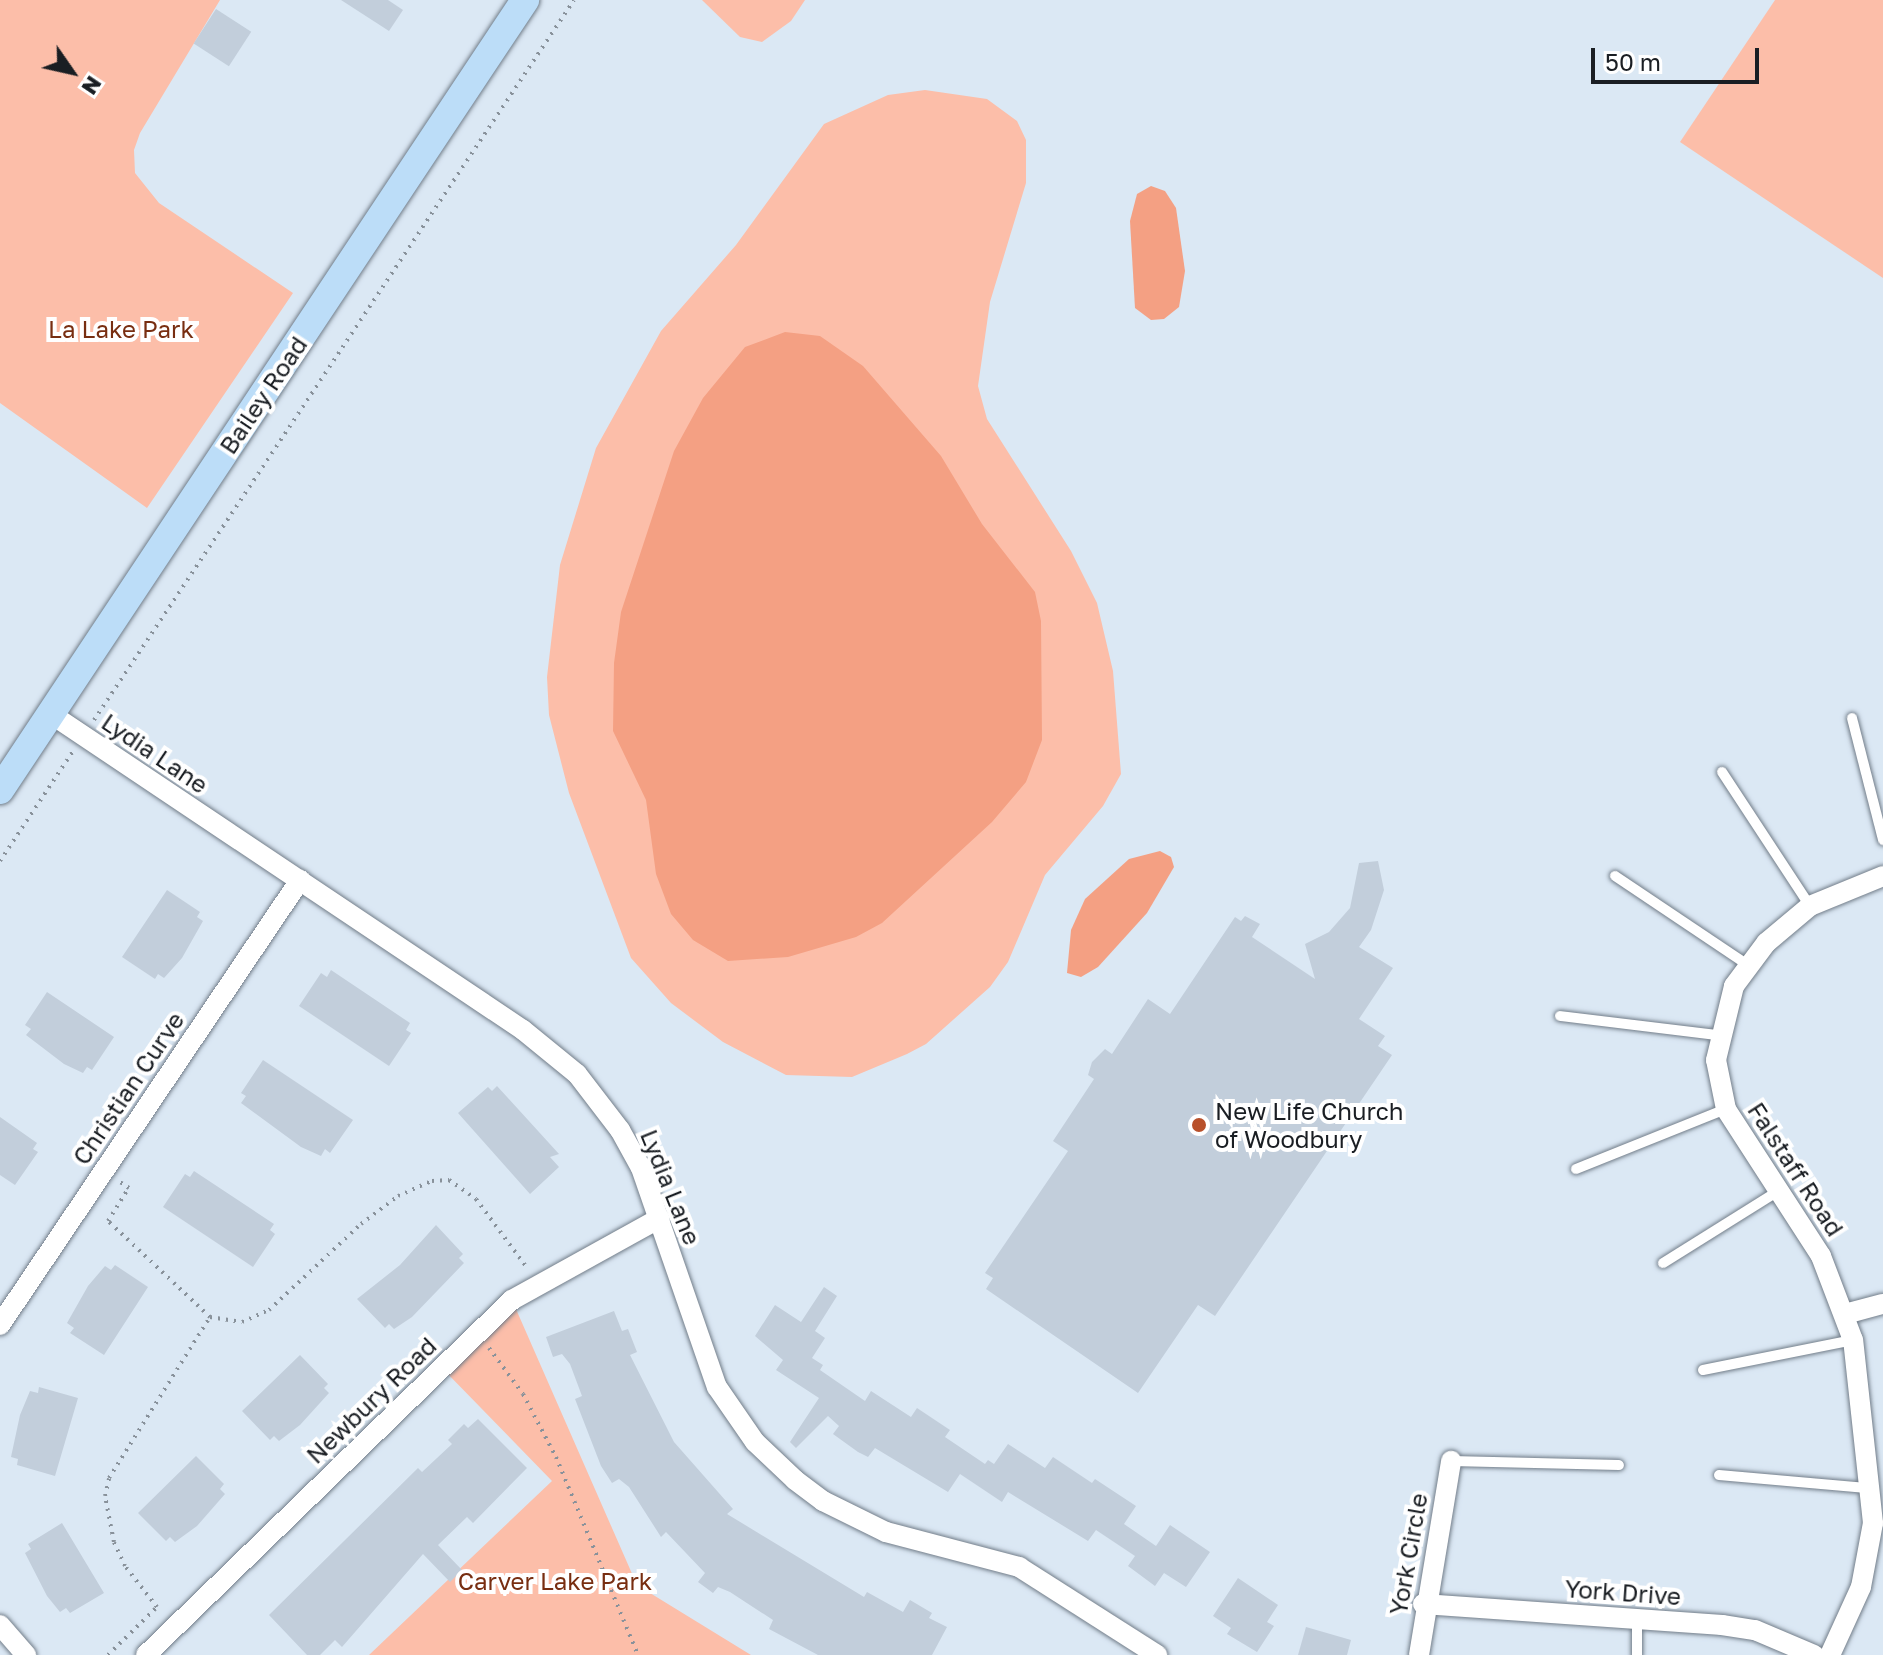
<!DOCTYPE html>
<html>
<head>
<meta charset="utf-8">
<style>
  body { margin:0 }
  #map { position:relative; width:1883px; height:1655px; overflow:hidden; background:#dbe8f4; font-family:"Golos Text",sans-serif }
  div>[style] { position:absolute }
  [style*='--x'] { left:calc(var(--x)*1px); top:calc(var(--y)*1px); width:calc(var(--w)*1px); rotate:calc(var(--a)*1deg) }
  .green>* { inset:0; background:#fcbea9 }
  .water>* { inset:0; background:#f4a083 }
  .building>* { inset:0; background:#c2cedb; transform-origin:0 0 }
  .path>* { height:4px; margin-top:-2px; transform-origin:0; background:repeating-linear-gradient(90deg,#88919a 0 2px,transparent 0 8px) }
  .roads { filter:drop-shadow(0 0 2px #727d89) drop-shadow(0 0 2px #727d89) }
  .service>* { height:10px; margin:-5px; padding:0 5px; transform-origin:5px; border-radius:5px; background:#fff }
  .minor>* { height:20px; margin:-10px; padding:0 10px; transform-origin:10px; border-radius:10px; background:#fff }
  .secondary>* { height:28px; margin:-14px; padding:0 14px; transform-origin:14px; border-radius:14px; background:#bcddf8 }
  .dots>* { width:22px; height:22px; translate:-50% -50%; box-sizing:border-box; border:4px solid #fff; border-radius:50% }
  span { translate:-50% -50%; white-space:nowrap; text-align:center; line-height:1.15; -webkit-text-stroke:8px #fff; paint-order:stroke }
  .park-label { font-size:24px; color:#782e11 }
  .street-label { font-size:24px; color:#1a1e23 }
  .poi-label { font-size:24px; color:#1a1e23 }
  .left { translate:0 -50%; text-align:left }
  .north { position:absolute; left:32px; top:32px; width:80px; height:80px; -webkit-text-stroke:6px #fff; paint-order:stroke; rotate:124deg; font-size:22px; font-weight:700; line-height:32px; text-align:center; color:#1a1e23 }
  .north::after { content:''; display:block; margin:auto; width:28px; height:36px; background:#1a1e23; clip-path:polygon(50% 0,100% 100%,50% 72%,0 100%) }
  .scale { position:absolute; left:1591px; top:48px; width:168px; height:36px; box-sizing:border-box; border:4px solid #1a1e23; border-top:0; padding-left:10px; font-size:24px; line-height:28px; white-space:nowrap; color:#1a1e23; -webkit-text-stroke:6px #fff; paint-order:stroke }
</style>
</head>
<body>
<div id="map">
  <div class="green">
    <div style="clip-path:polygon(0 0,220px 0,140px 133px,134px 150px,135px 173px,159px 203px,293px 293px,147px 508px,0 403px)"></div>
    <div style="clip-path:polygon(702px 0,805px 0,791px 21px,762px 42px,740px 37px)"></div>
    <div style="clip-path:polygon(1775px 0,1883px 0,1883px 278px,1680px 142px)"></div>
    <div style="clip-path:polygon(925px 90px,987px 99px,1017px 121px,1026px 140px,1026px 183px,990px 302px,978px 386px,987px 419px,1071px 551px,1097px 603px,1113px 671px,1121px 774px,1103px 806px,1045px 875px,1008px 962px,990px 987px,926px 1044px,907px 1054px,852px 1077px,786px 1075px,723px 1042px,671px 1003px,631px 958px,569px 793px,549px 715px,547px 677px,560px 565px,596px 448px,661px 331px,736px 245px,824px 124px,888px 95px)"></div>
    <div style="clip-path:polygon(512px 1300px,637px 1585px,751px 1655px,369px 1655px,552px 1481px,442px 1368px)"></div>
  </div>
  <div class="water">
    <div style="clip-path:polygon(1151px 186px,1165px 191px,1176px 208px,1185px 271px,1179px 307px,1164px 319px,1151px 320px,1135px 308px,1130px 221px,1137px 194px)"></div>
    <div style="clip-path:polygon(785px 332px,820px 336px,863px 366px,941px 456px,982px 524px,1035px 592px,1041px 621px,1042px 740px,1026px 782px,992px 822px,882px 923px,856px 937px,788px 957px,728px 961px,693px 940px,671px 914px,656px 874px,646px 800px,613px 731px,614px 663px,621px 612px,674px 451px,703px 398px,745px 347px)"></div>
    <div style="clip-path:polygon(1160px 851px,1171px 857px,1174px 867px,1147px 913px,1098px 967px,1081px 977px,1067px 973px,1071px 930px,1085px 899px,1129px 859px)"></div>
  </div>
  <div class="building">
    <div style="clip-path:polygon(341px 0,388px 0,403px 10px,389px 31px)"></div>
    <div style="left:216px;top:9px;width:42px;height:41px;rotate:33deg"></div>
    <div style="clip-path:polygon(1378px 861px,1384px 890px,1371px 930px,1359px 947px,1393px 968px,1359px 1019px,1385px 1036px,1378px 1046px,1392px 1055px,1215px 1316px,1198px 1305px,1138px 1393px,986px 1289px,993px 1278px,985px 1273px,1068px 1151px,1053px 1141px,1094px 1079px,1088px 1075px,1092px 1062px,1105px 1049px,1112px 1054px,1148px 999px,1170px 1014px,1235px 917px,1241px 921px,1245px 916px,1260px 924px,1252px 937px,1315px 979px,1305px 944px,1329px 932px,1350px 908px,1359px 863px)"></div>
    <div style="clip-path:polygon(167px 890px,200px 912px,197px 917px,203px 921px,182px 958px,164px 978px,158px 974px,155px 979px,122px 957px)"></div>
    <div style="clip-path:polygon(331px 970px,410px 1023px,406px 1030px,411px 1033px,389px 1066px,299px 1006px,321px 973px,327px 977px)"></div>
    <div style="clip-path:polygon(47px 992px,114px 1037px,92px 1070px,87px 1067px,83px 1073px,64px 1064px,26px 1035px,31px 1029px,25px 1025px)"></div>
    <div style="clip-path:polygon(263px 1060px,353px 1120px,330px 1153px,325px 1149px,321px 1156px,301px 1147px,241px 1103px,246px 1096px,241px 1093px)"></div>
    <div style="clip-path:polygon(497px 1086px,559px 1154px,550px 1157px,559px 1167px,530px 1194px,458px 1113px,488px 1087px,492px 1091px)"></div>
    <div style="clip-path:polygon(0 1117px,37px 1143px,33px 1149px,38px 1152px,15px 1185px,0 1175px)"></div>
    <div style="clip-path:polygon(194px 1171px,274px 1224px,270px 1230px,275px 1234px,253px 1267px,163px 1207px,185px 1174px,190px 1177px)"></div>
    <div style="clip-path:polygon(436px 1225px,463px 1254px,459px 1258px,464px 1263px,412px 1317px,394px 1329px,389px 1324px,385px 1328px,357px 1299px,400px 1265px)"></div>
    <div style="clip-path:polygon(115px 1265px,148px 1287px,104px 1355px,70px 1333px,74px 1328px,67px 1323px,88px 1286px,105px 1266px,111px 1270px)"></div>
    <div style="clip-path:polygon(824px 1287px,837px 1296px,815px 1331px,825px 1338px,812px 1358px,823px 1365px,820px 1370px,865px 1401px,871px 1391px,911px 1417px,917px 1408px,950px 1430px,945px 1437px,985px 1464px,988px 1460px,994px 1464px,1008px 1444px,1045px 1468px,1053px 1457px,1092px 1483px,1095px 1479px,1136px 1506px,1124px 1524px,1156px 1546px,1170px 1525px,1210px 1552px,1186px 1587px,1164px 1573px,1155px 1586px,1128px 1566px,1135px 1556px,1096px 1530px,1088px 1541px,1008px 1492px,1002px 1502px,960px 1474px,948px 1492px,875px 1448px,868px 1457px,858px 1452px,833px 1434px,839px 1426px,828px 1416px,796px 1448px,790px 1442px,819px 1398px,776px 1370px,783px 1360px,755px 1336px,775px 1305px,801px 1322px)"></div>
    <div style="clip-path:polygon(614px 1311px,622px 1331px,628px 1329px,637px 1352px,630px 1355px,674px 1442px,733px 1509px,727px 1514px,864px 1597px,867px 1592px,903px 1612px,910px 1600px,932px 1613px,929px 1618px,947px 1627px,932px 1655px,818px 1655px,769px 1629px,773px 1620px,730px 1592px,718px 1587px,713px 1593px,698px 1582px,705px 1573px,666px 1532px,661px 1537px,629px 1487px,619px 1479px,612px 1483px,601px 1466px,575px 1399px,582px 1396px,570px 1364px,562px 1354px,553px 1357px,546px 1337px)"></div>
    <div style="clip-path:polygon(300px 1355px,328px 1384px,324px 1388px,329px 1393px,300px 1425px,279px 1441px,274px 1436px,270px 1440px,242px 1411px)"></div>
    <div style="clip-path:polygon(39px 1387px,78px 1398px,55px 1476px,17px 1465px,18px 1459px,11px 1457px,20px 1415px,30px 1391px,38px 1393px)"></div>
    <div style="clip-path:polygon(478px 1419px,527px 1468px,473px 1523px,467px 1517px,438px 1545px,462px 1570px,450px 1582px,423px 1554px,342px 1647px,335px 1640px,320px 1655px,307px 1655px,269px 1615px,418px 1468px,422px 1472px,452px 1444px,448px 1440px,464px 1424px,468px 1428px)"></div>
    <div style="clip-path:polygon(196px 1456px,224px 1484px,220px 1489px,225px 1494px,197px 1526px,175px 1542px,170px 1537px,166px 1541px,138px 1513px)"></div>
    <div style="clip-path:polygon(62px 1523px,104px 1593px,70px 1613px,66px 1608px,60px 1612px,47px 1596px,25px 1553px,31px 1549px,28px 1544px)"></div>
    <div style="clip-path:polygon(1238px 1578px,1278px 1605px,1267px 1622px,1274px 1626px,1257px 1652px,1227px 1634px,1231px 1628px,1213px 1616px)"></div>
    <div style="clip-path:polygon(1306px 1627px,1351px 1640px,1347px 1655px,1298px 1655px)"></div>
  </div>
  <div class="path">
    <div style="--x:94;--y:720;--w:865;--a:-56.31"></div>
    <div style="--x:0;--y:861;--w:132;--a:-56.4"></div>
    <div style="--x:210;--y:1317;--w:32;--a:9"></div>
    <div style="--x:242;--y:1322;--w:30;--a:-24"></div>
    <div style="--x:269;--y:1310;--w:126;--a:-43.1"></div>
    <div style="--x:361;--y:1224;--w:46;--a:-37.1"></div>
    <div style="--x:398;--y:1196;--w:37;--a:-24"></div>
    <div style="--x:432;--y:1181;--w:17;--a:-3"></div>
    <div style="--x:449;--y:1180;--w:33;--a:35"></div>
    <div style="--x:476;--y:1199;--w:87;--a:53.4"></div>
    <div style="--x:489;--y:1348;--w:57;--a:53.5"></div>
    <div style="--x:523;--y:1394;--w:71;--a:62.4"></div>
    <div style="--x:556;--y:1457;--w:214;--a:67.5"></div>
    <div style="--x:108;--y:1655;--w:69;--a:-44.4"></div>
    <div style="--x:157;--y:1607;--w:52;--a:-128"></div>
    <div style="--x:125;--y:1566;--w:26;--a:-115"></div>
    <div style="--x:114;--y:1542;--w:47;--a:-101.1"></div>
    <div style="--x:105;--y:1496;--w:18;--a:-77"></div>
    <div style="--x:109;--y:1478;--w:190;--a:-57.9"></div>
    <div style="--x:210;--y:1317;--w:140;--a:-136.7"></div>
    <div style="--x:108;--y:1221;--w:39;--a:-58"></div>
    <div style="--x:129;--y:1188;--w:11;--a:-146"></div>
  </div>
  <div class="roads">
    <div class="service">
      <div style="--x:1852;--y:718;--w:126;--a:75.7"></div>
      <div style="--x:1722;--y:772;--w:160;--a:56.7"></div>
      <div style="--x:1615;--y:876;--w:160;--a:33.8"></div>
      <div style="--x:1560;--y:1016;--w:159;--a:6.9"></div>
      <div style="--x:1576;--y:1169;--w:162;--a:-21.8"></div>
      <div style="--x:1663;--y:1263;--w:138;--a:-32"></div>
      <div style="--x:1703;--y:1370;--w:153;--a:-11.3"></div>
      <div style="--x:1451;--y:1461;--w:168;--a:1.4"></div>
      <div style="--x:1719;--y:1475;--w:151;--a:5"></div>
      <div style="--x:1637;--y:1655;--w:36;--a:-90"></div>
    </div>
    <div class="minor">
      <div style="--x:51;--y:714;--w:568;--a:33.8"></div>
      <div style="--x:523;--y:1030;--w:70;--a:39.2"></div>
      <div style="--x:577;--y:1074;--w:71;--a:52.5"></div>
      <div style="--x:620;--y:1130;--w:43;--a:61.1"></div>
      <div style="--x:641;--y:1168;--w:232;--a:70.9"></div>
      <div style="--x:717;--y:1387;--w:67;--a:55.4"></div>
      <div style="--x:755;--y:1442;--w:55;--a:43.5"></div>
      <div style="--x:795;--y:1480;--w:35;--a:37"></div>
      <div style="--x:823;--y:1501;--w:70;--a:26.2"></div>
      <div style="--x:886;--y:1532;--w:138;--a:14.7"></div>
      <div style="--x:1019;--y:1567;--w:164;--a:32.5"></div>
      <div style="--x:1845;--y:1314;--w:39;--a:-15"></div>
      <div style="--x:0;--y:1325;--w:537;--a:-56.01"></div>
      <div style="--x:1423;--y:1604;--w:300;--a:4"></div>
      <div style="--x:1722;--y:1625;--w:33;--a:9"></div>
      <div style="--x:1755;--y:1630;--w:64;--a:23"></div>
      <div style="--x:0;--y:1625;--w:40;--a:49"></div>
      <div style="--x:146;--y:1655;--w:510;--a:-44.13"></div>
      <div style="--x:512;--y:1300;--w:169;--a:-29"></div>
      <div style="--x:1419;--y:1655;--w:197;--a:-80.6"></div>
      <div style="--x:1830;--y:1655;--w:75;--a:-65.5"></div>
      <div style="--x:1861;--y:1587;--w:65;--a:-79.4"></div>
      <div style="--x:1873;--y:1523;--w:184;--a:-96.2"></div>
      <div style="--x:1853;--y:1340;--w:90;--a:-110.9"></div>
      <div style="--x:1821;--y:1256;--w:175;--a:-122.9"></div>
      <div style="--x:1726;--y:1109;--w:50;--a:-101.5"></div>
      <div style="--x:1716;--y:1060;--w:76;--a:-76.3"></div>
      <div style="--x:1734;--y:986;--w:54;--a:-53.3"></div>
      <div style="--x:1766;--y:943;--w:57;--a:-40.1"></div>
      <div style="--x:1810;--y:906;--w:79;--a:-22.3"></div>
    </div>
    <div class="secondary">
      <div style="--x:0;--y:790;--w:949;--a:-56.39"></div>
    </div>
  </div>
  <div class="dots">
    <div style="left:1199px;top:1125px;background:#b8502a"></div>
  </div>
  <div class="park-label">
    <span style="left:121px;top:329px">La Lake Park</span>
    <span style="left:555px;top:1581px">Carver Lake Park</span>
  </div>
  <div class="street-label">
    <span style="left:263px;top:395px;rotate:-56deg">Bailey Road</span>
    <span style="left:155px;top:753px;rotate:34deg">Lydia Lane</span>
    <span style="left:128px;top:1088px;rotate:-56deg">Christian Curve</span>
    <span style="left:1796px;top:1169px;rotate:57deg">Falstaff Road</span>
    <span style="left:671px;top:1187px;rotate:68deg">Lydia Lane</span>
    <span style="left:371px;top:1400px;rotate:-44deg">Newbury Road</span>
    <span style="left:1408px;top:1554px;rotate:-80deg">York Circle</span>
    <span style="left:1623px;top:1592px;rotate:4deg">York Drive</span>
  </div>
  <div class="poi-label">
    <span class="left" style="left:1215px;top:1125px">New Life Church<br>of Woodbury</span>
  </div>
  <div class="north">N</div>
  <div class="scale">50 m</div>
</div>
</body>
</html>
